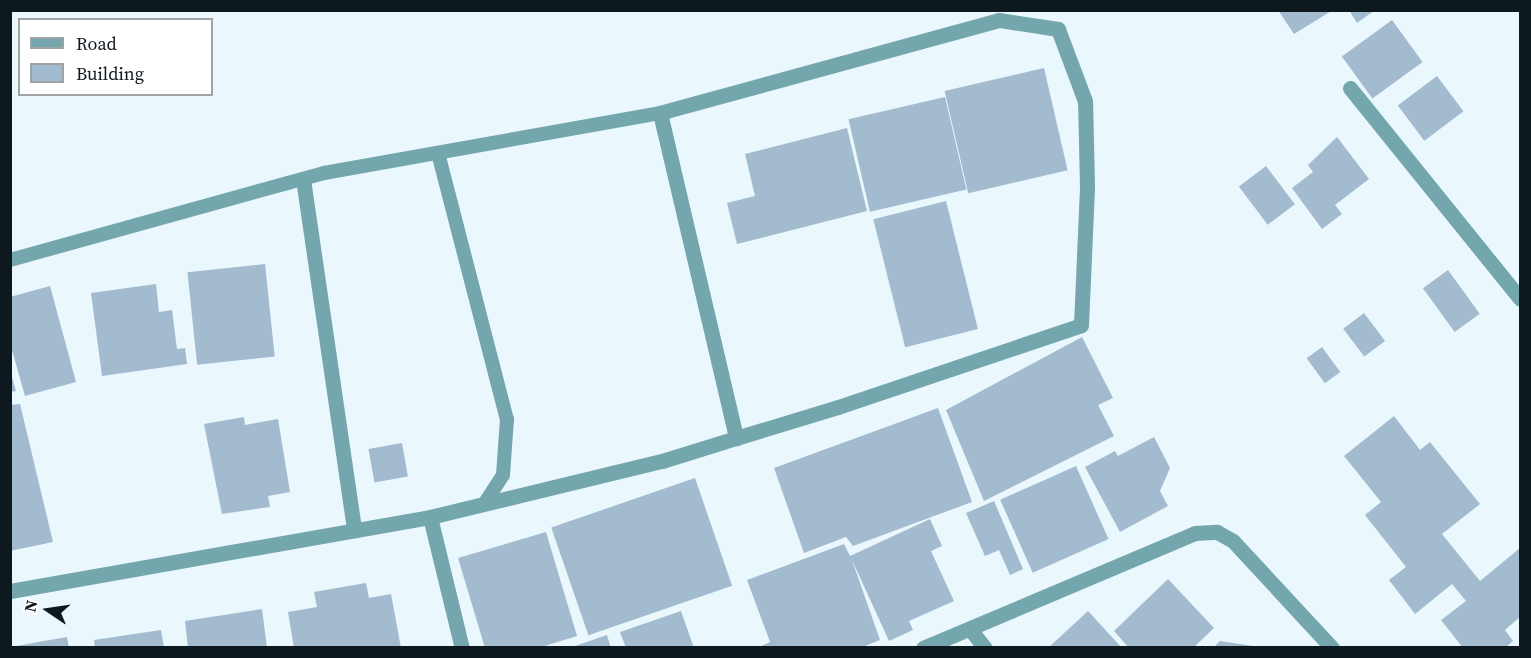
<!DOCTYPE html>
<html>
<head>
<meta charset="utf-8">
<style>
  body { margin:0 }
  #map { position:relative; width:1531px; height:658px; overflow:hidden; background:#eaf7fc; font-family:"Source Serif 4",serif }
  div>[style] { position:absolute }
  [style*='--x'] { left:calc(var(--x)*1px); top:calc(var(--y)*1px); width:calc(var(--w)*1px); rotate:calc(var(--a)*1deg) }
  .building>* { inset:0; background:#a3bbce; transform-origin:0 0 }
  .service>* { height:14px; margin:-7px; padding:0 7px; transform-origin:7px; border-radius:7px; background:#73a6ad }
  .minor>* { height:15px; margin:-7.5px; padding:0 7.5px; transform-origin:7.5px; border-radius:7.5px; background:#73a6ad }
  span { translate:-50% -50%; white-space:nowrap; text-align:center; line-height:1.15; -webkit-text-stroke:4.5px #fff; paint-order:stroke }
  .frame { position:absolute; inset:0; border:12px solid #0d191e; pointer-events:none }
  .legend { position:absolute; left:18px; top:18px; width:195px; height:78px; box-sizing:border-box; background:#fff; border:2px solid #9ea3a5; margin:0; padding:8px 10px; list-style:none; font-size:18px; color:#0d191e }
  .legend li { display:flex; align-items:center; gap:12px; height:30px }
  .legend b { width:30px; border:2px solid #9ea3a5 }
  .north { position:absolute; left:18px; top:580px; width:60px; height:60px; -webkit-text-stroke:4px #fff; paint-order:stroke; rotate:283deg; font-size:16px; font-weight:700; line-height:24px; text-align:center; color:#0d191e }
  .north::after { content:''; display:block; margin:auto; width:21px; height:27px; background:#0d191e; clip-path:polygon(50% 0,100% 100%,50% 72%,0 100%) }
</style>
</head>
<body>
<div id="map">
  <div class="building">
    <div style="clip-path:polygon(1278px 10px,1333px 10px,1294px 34px)"></div>
    <div style="clip-path:polygon(1349px 10px,1375px 10px,1357px 23px)"></div>
    <div style="left:1392px;top:20px;width:52px;height:62px;rotate:54deg"></div>
    <div style="left:1044px;top:68px;width:105px;height:102px;rotate:77deg"></div>
    <div style="left:1437px;top:76px;width:44px;height:49px;rotate:53deg"></div>
    <div style="left:945px;top:97px;width:95px;height:99px;rotate:77deg"></div>
    <div style="clip-path:polygon(847px 128px,867px 211px,737px 244px,727px 203px,755px 196px,745px 154px)"></div>
    <div style="clip-path:polygon(1337px 137px,1369px 179px,1335px 205px,1342px 214px,1322px 229px,1292px 188px,1313px 172px,1308px 165px)"></div>
    <div style="left:1266px;top:166px;width:48px;height:34px;rotate:53deg"></div>
    <div style="left:946px;top:201px;width:132px;height:75px;rotate:76deg"></div>
    <div style="left:265px;top:264px;width:93px;height:78px;rotate:84deg"></div>
    <div style="left:1448px;top:270px;width:54px;height:31px;rotate:54deg"></div>
    <div style="clip-path:polygon(156px 284px,159px 312px,172px 310px,177px 349px,185px 348px,187px 364px,102px 376px,91px 293px)"></div>
    <div style="clip-path:polygon(50px 286px,76px 382px,25px 396px,10px 343px,10px 297px)"></div>
    <div style="left:1364px;top:313px;width:35px;height:26px;rotate:53deg"></div>
    <div style="clip-path:polygon(1082px 337px,1113px 398px,1098px 405px,1114px 436px,984px 501px,946px 410px)"></div>
    <div style="left:1322px;top:347px;width:31px;height:19px;rotate:54deg"></div>
    <div style="clip-path:polygon(10px 370px,16px 391px,10px 392px)"></div>
    <div style="clip-path:polygon(20px 404px,53px 542px,10px 551px,10px 405px)"></div>
    <div style="clip-path:polygon(938px 408px,972px 502px,853px 546px,846px 537px,804px 553px,774px 468px)"></div>
    <div style="clip-path:polygon(1394px 416px,1420px 450px,1430px 442px,1480px 504px,1442px 534px,1480px 581px,1520px 548px,1520px 617px,1505px 630px,1513px 641px,1505px 648px,1463px 648px,1441px 620px,1466px 601px,1452px 584px,1415px 614px,1389px 580px,1406px 567px,1365px 515px,1381px 502px,1344px 456px)"></div>
    <div style="clip-path:polygon(244px 417px,245px 425px,278px 419px,290px 492px,268px 496px,270px 507px,222px 514px,204px 424px)"></div>
    <div style="clip-path:polygon(1154px 437px,1170px 468px,1160px 491px,1168px 506px,1120px 532px,1085px 467px,1115px 451px,1118px 456px)"></div>
    <div style="left:402px;top:443px;width:34px;height:34px;rotate:80deg"></div>
    <div style="left:1076px;top:466px;width:80px;height:83px;rotate:66deg"></div>
    <div style="left:695px;top:478px;width:114px;height:152px;rotate:71deg"></div>
    <div style="clip-path:polygon(994px 501px,1023px 569px,1010px 575px,999px 550px,985px 556px,966px 513px)"></div>
    <div style="clip-path:polygon(930px 519px,942px 546px,931px 551px,954px 601px,909px 621px,913px 630px,889px 641px,852px 560px,880px 640px,860px 648px,757px 648px,770px 642px,747px 580px,844px 544px,850px 556px)"></div>
    <div style="clip-path:polygon(546px 532px,577px 636px,538px 648px,485px 648px,458px 558px)"></div>
    <div style="clip-path:polygon(1168px 579px,1214px 628px,1193px 648px,1129px 648px,1114px 631px)"></div>
    <div style="clip-path:polygon(366px 583px,369px 598px,391px 594px,401px 648px,294px 648px,288px 612px,317px 607px,314px 592px)"></div>
    <div style="clip-path:polygon(262px 609px,267px 648px,188px 648px,185px 621px)"></div>
    <div style="clip-path:polygon(681px 611px,694px 648px,626px 648px,620px 632px)"></div>
    <div style="clip-path:polygon(1088px 611px,1122px 648px,1048px 648px)"></div>
    <div style="clip-path:polygon(161px 630px,164px 648px,95px 648px,94px 640px)"></div>
    <div style="clip-path:polygon(607px 635px,611px 648px,572px 648px,572px 647px)"></div>
    <div style="clip-path:polygon(67px 637px,69px 648px,16px 648px,16px 646px)"></div>
    <div style="clip-path:polygon(1220px 641px,1253px 646px,1253px 648px,1213px 648px)"></div>
  </div>
  <div class="service">
    <div style="--x:438;--y:153;--w:275;--a:75.5"></div>
    <div style="--x:507;--y:419;--w:56;--a:94.1"></div>
    <div style="--x:503;--y:475;--w:35;--a:123"></div>
    <div style="--x:10;--y:260;--w:326;--a:-15.5"></div>
    <div style="--x:324;--y:173;--w:341;--a:-10.1"></div>
  </div>
  <div class="minor">
    <div style="--x:1350;--y:88;--w:271;--a:51.1"></div>
    <div style="--x:303;--y:179;--w:355;--a:81.7"></div>
    <div style="--x:430;--y:517;--w:135;--a:76.3"></div>
    <div style="--x:10;--y:591;--w:426;--a:-10"></div>
    <div style="--x:430;--y:517;--w:239;--a:-13.6"></div>
    <div style="--x:662;--y:461;--w:77;--a:-17.3"></div>
    <div style="--x:736;--y:438;--w:107;--a:-16.9"></div>
    <div style="--x:838;--y:407;--w:256;--a:-18.6"></div>
    <div style="--x:1081;--y:325;--w:139;--a:-87.5"></div>
    <div style="--x:1087;--y:186;--w:85;--a:-91.3"></div>
    <div style="--x:1085;--y:101;--w:77;--a:-110.6"></div>
    <div style="--x:1058;--y:29;--w:60;--a:-171.3"></div>
    <div style="--x:999;--y:20;--w:352;--a:164.7"></div>
    <div style="--x:660;--y:113;--w:334;--a:76.8"></div>
    <div style="--x:970;--y:629;--w:24;--a:52"></div>
    <div style="--x:923;--y:648;--w:295;--a:-22.9"></div>
    <div style="--x:1195;--y:533;--w:22;--a:-3"></div>
    <div style="--x:1217;--y:532;--w:18;--a:29"></div>
    <div style="--x:1233;--y:541;--w:146;--a:47.2"></div>
  </div>
  <div class="frame"></div>
  <ul class="legend">
  <li><b style="height:8px;background:#73a6ad"></b>Road</li>
  <li><b style="height:16px;background:#a3bbce"></b>Building</li>
  </ul>
  <div class="north">N</div>
</div>
</body>
</html>
